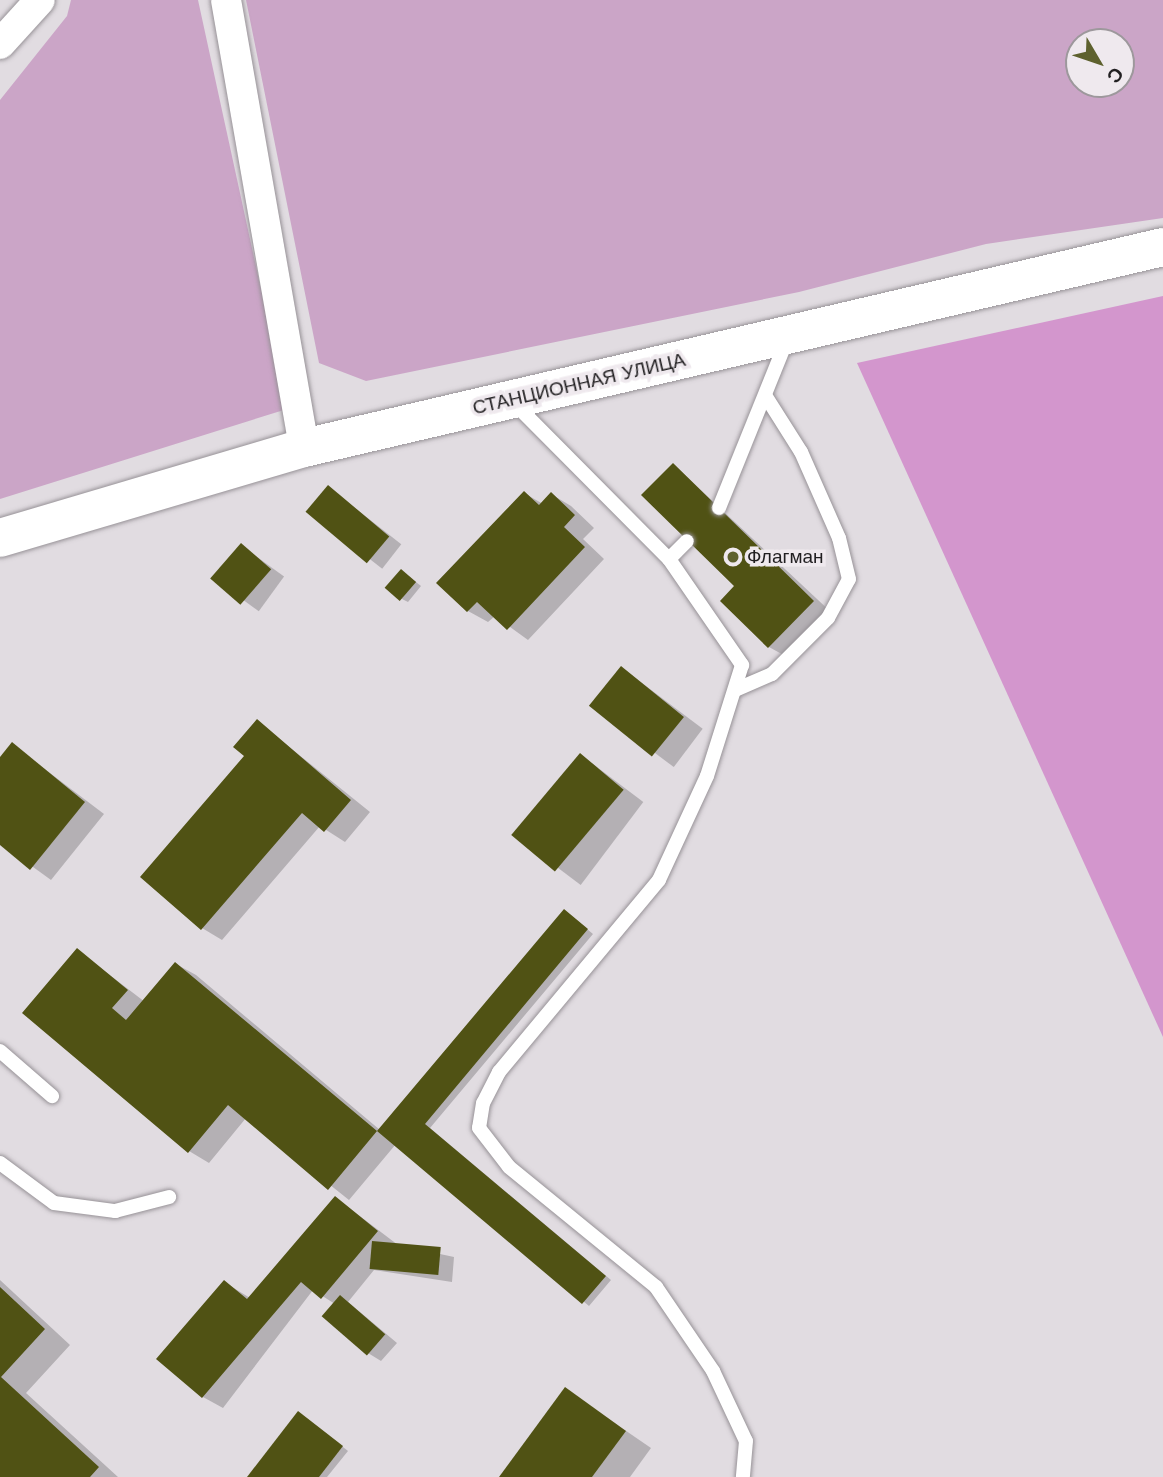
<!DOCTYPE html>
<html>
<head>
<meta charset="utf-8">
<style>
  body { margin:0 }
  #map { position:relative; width:1163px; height:1477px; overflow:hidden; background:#e1dce1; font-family:"Work Sans",sans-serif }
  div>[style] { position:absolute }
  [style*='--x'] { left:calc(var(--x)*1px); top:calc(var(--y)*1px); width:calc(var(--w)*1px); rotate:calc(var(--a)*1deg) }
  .green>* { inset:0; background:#cba5c7 }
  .forest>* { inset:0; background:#d396cd }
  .shadow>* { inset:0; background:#0003; transform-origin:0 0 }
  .building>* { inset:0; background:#505214; transform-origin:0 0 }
  .roads { filter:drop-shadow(0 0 2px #979297) drop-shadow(0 0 2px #979297) }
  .service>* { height:14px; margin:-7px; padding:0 7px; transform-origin:7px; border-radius:7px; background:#fff }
  .minor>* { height:30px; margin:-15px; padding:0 15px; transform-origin:15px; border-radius:15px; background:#fff }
  .secondary>* { height:38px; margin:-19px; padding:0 19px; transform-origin:19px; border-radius:19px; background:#fff }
  .dots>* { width:19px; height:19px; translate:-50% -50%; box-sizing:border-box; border:4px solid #efe9ee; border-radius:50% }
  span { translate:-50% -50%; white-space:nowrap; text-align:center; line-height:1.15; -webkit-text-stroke:7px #efe9ee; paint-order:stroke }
  .street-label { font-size:19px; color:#211f21 }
  .poi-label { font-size:19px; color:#211f21 }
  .left { translate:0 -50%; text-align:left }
  .north { position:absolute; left:1065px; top:28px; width:70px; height:70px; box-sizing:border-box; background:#efe9ee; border:2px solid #9d989c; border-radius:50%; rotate:129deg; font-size:19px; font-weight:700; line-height:28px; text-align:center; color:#211f21 }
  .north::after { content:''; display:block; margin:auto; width:24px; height:32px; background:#5e612e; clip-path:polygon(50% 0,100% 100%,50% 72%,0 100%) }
</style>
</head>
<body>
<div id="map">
  <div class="green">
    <div style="clip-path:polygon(71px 0,198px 0,287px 409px,0 499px,0 100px,67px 16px)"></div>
    <div style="clip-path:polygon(evenodd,246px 0,1163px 0,1163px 218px,986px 244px,799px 292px,366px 381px,319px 363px,246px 0,1121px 42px,1121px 84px,1079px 84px,1079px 42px,1121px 42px)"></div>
  </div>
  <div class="forest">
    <div style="clip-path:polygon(1163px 296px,1163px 1037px,857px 363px)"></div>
  </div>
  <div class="shadow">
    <div style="clip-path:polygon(674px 465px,833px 614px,789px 658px,769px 647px)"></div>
    <div style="left:328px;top:487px;width:93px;height:31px;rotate:38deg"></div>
    <div style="clip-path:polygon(524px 493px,543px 504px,551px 494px,571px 506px,594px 528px,583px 539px,604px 559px,528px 640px,495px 616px,488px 622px,468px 611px)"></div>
    <div style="left:242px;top:546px;width:52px;height:43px;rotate:36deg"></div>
    <div style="clip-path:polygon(407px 575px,421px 586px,408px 602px,402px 599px)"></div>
    <div style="left:622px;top:668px;width:101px;height:48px;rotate:37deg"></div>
    <div style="clip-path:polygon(257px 721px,370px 812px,345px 842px,320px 826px,222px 940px,202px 928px)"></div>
    <div style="clip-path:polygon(13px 745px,104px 814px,51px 880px,0 843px,0 760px)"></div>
    <div style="left:581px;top:755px;width:78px;height:104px;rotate:37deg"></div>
    <div style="clip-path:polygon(570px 915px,593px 934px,430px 1128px,611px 1280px,589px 1306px,396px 1144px,349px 1200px,246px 1118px,209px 1163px,189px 1151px,77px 950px,145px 1002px,176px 964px,196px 975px,380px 1130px)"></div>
    <div style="clip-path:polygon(336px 1198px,398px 1245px,454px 1257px,452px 1282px,374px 1270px,348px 1302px,397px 1343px,381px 1361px,368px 1353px,335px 1304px,313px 1290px,223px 1408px,203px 1397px,224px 1282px,250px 1298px)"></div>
    <div style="clip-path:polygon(0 1280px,70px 1345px,26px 1393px,118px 1477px,0 1477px)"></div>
    <div style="clip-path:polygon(565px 1389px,651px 1448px,630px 1477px,501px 1477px)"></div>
    <div style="clip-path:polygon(305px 1417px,348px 1451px,327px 1477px,249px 1477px)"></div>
  </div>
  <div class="building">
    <div style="clip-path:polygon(673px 463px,814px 601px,768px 648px,720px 601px,734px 586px,641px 495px)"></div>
    <div style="left:328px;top:485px;width:80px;height:35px;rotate:40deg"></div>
    <div style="clip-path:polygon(524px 491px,539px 505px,551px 492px,575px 515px,564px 527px,585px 547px,507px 630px,477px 602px,467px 612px,436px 583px)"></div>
    <div style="left:241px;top:543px;width:40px;height:47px;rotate:41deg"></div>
    <div style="left:401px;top:569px;width:20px;height:25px;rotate:41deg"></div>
    <div style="left:621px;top:666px;width:81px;height:51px;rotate:39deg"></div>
    <div style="clip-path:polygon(257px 719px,351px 800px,324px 832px,302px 813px,201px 930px,140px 877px,244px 756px,233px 747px)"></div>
    <div style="clip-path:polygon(12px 742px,85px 802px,30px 870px,0 845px,0 757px)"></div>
    <div style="left:580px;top:753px;width:57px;height:107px;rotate:40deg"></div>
    <div style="clip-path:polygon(564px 909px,588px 929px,425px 1124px,606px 1276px,582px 1304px,377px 1131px)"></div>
    <div style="clip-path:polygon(77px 948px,128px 990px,112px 1008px,126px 1020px,175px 962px,377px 1131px,328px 1190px,228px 1105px,188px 1153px,22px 1013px)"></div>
    <div style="clip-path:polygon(335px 1196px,378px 1231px,321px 1299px,301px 1282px,202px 1398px,156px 1359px,224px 1280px,247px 1299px)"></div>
    <div style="left:372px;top:1241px;width:69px;height:28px;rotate:5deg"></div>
    <div style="clip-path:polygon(0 1287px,45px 1329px,1px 1377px,99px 1467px,90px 1477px,0 1477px)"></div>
    <div style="left:340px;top:1295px;width:60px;height:28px;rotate:41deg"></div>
    <div style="clip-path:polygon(565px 1387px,626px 1431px,592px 1477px,499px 1477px)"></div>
    <div style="clip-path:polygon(298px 1411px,343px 1446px,319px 1477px,247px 1477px)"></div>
  </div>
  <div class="roads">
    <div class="service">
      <div style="--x:513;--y:402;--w:221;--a:45.2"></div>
      <div style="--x:669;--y:559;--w:25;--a:-45"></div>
      <div style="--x:719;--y:508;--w:181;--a:-68"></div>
      <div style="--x:669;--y:559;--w:129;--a:55.4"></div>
      <div style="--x:742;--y:665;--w:116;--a:107.5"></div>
      <div style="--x:707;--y:776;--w:115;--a:114.8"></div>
      <div style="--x:659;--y:880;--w:250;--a:129.8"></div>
      <div style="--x:499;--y:1072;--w:35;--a:117"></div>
      <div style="--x:483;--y:1103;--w:25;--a:99"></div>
      <div style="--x:479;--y:1128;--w:49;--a:52.4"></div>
      <div style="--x:509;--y:1167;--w:190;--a:39.2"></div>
      <div style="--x:656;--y:1287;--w:102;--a:55.8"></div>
      <div style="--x:713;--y:1371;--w:77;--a:64.8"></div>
      <div style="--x:746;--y:1441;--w:36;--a:95"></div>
      <div style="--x:735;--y:690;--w:40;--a:-23.4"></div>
      <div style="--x:772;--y:674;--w:79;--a:-45"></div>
      <div style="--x:828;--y:618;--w:44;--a:-61.7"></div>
      <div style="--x:849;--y:579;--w:42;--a:-103.7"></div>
      <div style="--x:839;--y:538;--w:94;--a:-113.8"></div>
      <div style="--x:801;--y:452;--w:67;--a:-122.3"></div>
      <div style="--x:0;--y:1051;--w:69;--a:40.9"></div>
      <div style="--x:0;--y:1163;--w:67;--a:36.5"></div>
      <div style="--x:54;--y:1203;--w:62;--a:7.5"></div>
      <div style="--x:115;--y:1211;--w:56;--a:-14.5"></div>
    </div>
    <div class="minor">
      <div style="--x:226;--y:0;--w:455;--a:80.1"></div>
      <div style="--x:0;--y:44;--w:59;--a:-47.7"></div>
    </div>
    <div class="secondary">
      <div style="--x:0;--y:538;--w:317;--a:-16.5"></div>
      <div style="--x:304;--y:448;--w:882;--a:-13.17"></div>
    </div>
  </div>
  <div class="dots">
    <div style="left:733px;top:557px;background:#5e612e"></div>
  </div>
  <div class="street-label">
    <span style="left:579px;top:384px;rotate:-13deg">СТАНЦИОННАЯ УЛИЦА</span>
  </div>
  <div class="poi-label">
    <span class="left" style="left:747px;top:557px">Флагман</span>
  </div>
  <div class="north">С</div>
</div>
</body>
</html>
